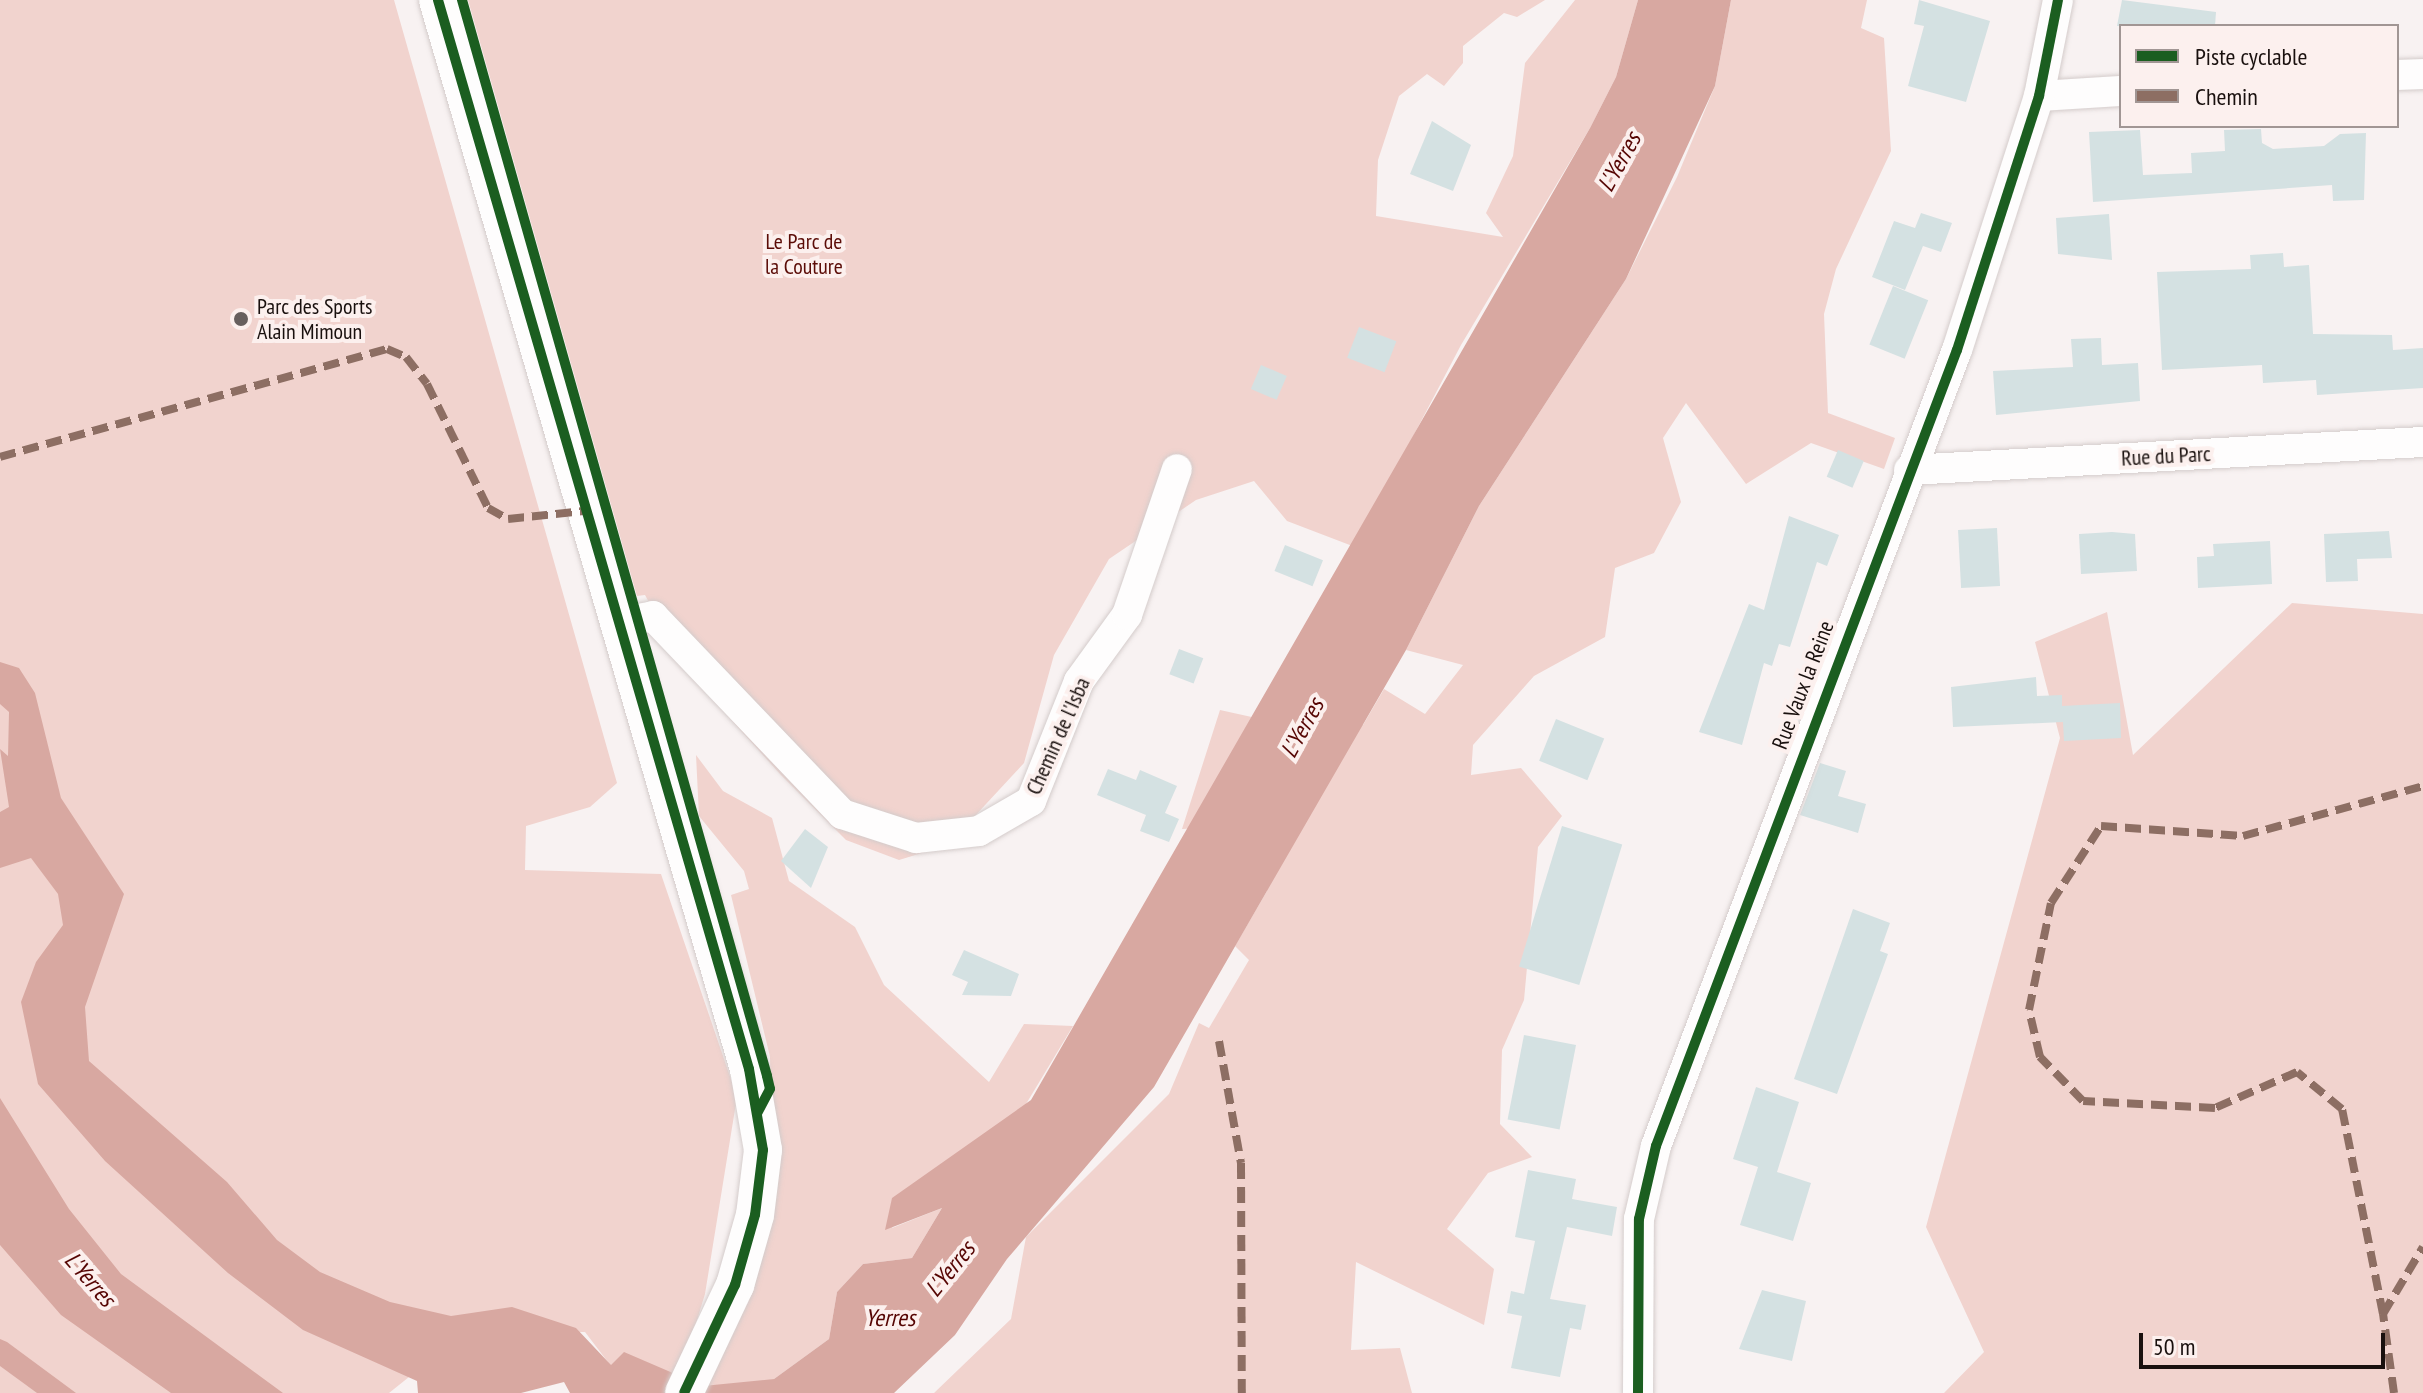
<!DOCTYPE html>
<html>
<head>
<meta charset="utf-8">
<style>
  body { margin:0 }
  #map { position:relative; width:2423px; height:1393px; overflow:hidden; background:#f8f2f2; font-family:"PT Sans Narrow",sans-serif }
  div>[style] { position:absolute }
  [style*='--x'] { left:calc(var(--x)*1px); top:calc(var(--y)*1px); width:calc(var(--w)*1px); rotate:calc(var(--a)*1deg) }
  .green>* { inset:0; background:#f1d3ce }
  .water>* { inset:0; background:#d8a8a1 }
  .building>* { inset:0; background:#d4e1e2; transform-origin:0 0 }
  .roads { filter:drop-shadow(0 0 2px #d4cccb) drop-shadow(0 0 2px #d4cccb) }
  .minor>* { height:30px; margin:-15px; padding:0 15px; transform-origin:15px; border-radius:15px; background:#fefdfd }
  .tertiary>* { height:38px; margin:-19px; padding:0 19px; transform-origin:19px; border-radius:19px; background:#fefdfd }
  .quiet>* { height:8px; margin-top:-4px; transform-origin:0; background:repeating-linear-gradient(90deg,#8d6e63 0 16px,transparent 0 24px) }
  .cycleway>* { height:10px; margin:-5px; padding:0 5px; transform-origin:5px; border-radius:5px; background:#1b5e20 }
  .dots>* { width:22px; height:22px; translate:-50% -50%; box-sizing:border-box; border:4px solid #fcf0ee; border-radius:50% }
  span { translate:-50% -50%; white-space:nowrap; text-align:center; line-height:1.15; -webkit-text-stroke:8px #fcf0ee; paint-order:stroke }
  .park-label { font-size:22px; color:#5b0c07 }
  .poi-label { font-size:22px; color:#19100e }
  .left { translate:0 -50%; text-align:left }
  .street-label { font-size:22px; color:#19100e }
  .water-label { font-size:24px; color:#560503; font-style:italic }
  .legend { position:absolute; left:2119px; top:24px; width:280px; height:104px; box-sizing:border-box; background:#fcf0ee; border:2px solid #a19694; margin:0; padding:10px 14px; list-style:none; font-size:24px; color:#19100e }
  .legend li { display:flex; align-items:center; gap:16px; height:40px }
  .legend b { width:40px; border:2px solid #a19694 }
  .scale { position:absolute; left:2139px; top:1333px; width:246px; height:36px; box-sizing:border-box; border:4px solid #19100e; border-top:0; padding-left:10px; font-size:24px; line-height:28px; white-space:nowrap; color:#19100e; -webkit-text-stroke:6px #fcf0ee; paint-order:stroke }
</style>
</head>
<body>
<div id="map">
  <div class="green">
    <div style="clip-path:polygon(0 0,394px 0,617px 783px,590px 807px,526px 826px,525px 870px,661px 874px,737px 1097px,705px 1294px,679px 1379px,611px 1366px,585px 1332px,464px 1333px,389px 1393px,0 1393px)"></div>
    <div style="clip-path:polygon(468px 0,1545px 0,1517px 17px,1504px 13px,1463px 46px,1463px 63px,1444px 86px,1427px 74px,1399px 96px,1378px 160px,1376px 216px,1503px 237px,1486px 213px,1513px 156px,1525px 63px,1575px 0,1638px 0,1616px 77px,1590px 128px,1461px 345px,1355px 547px,1287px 521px,1254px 481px,1196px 500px,1109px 559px,1054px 655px,1024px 763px,948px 845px,899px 860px,846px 840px,781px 775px,687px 671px,645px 595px,637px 596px)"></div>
    <div style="clip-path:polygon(1731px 0,1867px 0,1861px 28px,1884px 38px,1891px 151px,1836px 269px,1824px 314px,1828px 413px,1895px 438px,1884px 469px,1811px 443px,1746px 484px,1686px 403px,1663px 438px,1681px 502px,1654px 553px,1615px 568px,1605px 637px,1534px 676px,1473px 745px,1471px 775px,1521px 768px,1562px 816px,1538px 847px,1524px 1000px,1502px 1050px,1500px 1124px,1532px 1157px,1488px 1173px,1447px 1229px,1494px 1269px,1484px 1325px,1356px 1262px,1351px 1350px,1400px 1348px,1412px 1393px,934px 1393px,1011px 1319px,1026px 1237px,1169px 1094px,1199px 1023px,1209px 1028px,1249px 960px,1235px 946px,1267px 891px,1225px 827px,1182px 829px,1220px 710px,1292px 726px,1363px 725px,1384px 689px,1425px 714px,1463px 665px,1406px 650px,1479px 506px,1626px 279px,1677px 177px,1715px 86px)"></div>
    <div style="clip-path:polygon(2292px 603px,2423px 614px,2423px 1393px,1944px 1393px,1984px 1352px,1926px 1227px,2060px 738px,2035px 642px,2107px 612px,2133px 755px)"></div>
    <div style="clip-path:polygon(696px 755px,723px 791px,772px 818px,789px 881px,855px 927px,884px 985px,989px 1082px,1024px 1024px,1073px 1026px,1023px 1109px,913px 1185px,892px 1228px,942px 1208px,912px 1258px,863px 1264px,837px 1292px,829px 1339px,774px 1379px,739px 1387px,703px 1386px,772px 1177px,770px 1057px,731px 895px,749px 889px,744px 871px,699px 816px)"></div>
  </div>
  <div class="water">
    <div style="clip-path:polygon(1638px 0,1731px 0,1715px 86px,1626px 279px,1479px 506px,1406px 650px,1154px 1087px,1007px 1259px,955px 1335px,894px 1393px,570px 1393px,564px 1382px,521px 1393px,418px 1393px,417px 1381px,303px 1330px,228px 1273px,105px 1161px,38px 1084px,21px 1002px,36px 962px,63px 925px,58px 894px,31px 858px,0 868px,0 812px,9px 807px,0 749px,8px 756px,9px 712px,0 704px,0 662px,19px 668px,35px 693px,61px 798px,124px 894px,85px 1007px,89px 1061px,227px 1182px,277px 1240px,320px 1272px,390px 1302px,451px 1316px,512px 1307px,576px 1328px,611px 1365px,624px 1352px,703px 1386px,774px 1379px,829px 1339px,837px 1292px,863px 1264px,912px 1258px,942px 1208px,885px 1230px,892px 1198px,1031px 1100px,1590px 128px,1616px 77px)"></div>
    <div style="clip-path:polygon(0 1098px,69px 1209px,121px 1274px,283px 1393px,171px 1393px,61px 1315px,0 1245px)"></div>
    <div style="clip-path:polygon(0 1339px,7px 1342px,76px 1393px,37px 1393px,0 1366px)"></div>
  </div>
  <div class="building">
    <div style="clip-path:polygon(1919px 0,1990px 21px,1966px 102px,1908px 86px,1924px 26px,1914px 24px)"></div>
    <div style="clip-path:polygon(2122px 0,2216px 12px,2215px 26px,2117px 26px)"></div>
    <div style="clip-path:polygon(1432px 121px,1471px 145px,1453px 191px,1410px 174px)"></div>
    <div style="clip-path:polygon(2261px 129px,2262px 143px,2273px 149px,2324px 146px,2340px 134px,2366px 133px,2364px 200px,2333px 201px,2332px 185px,2093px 202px,2089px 132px,2140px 130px,2143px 175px,2192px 173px,2191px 153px,2225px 151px,2224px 130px)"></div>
    <div style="clip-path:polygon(1921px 213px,1952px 223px,1941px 252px,1923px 246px,1905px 290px,1872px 277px,1894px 221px,1915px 228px)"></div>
    <div style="clip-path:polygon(2109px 214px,2112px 260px,2058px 254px,2056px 218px)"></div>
    <div style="clip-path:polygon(2283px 253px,2284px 267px,2309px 265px,2313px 334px,2392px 335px,2393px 350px,2423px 348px,2423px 388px,2317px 395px,2316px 380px,2263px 383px,2262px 365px,2162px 370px,2157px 272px,2251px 269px,2250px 255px)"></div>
    <div style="left:1893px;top:286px;width:38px;height:63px;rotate:22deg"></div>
    <div style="left:1359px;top:327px;width:40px;height:33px;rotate:21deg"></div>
    <div style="clip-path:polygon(2101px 338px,2102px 365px,2138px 363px,2140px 401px,1996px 415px,1993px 371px,2073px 367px,2071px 339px)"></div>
    <div style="left:1261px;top:365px;width:28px;height:26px;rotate:23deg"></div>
    <div style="left:1838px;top:450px;width:28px;height:29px;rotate:23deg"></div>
    <div style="clip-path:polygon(1789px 516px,1839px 535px,1827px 566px,1817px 562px,1790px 647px,1779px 644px,1772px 666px,1764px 663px,1742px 745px,1699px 732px,1749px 604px,1764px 610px)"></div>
    <div style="left:1997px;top:528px;width:58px;height:39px;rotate:87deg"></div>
    <div style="clip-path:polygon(2389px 531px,2392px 558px,2357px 559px,2358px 581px,2326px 582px,2324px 534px)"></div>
    <div style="clip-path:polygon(2112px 532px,2135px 534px,2137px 571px,2081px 574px,2079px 534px)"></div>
    <div style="clip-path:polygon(2270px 541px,2272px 584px,2198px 588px,2197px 557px,2214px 556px,2213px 544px)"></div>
    <div style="left:1285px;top:545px;width:41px;height:28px;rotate:22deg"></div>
    <div style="left:1179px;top:649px;width:26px;height:27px;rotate:21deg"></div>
    <div style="clip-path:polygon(2036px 677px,2037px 696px,2062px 695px,2062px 706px,2120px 703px,2121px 738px,2064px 741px,2063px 722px,1953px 727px,1951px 687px)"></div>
    <div style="left:1556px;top:719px;width:52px;height:45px;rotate:22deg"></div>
    <div style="clip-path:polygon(1820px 763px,1846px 771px,1838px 796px,1866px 804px,1858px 833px,1800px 815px)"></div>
    <div style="clip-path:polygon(1108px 769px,1136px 780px,1140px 770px,1177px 786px,1165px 813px,1179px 819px,1169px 842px,1140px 831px,1146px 815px,1097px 795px)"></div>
    <div style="left:1562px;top:826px;width:63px;height:147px;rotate:17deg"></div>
    <div style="clip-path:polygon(805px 829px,828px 847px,811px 888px,781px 861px)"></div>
    <div style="clip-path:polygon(1853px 909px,1890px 923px,1880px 951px,1888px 954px,1837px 1094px,1794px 1079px)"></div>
    <div style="clip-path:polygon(964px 950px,1019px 974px,1011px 996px,962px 995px,968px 982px,952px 975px)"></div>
    <div style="left:1524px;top:1035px;width:53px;height:86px;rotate:11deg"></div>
    <div style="clip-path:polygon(1756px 1087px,1799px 1102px,1777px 1172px,1811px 1183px,1793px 1241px,1740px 1225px,1758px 1167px,1733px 1159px)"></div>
    <div style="clip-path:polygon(1528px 1170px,1576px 1179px,1572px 1199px,1617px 1207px,1612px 1236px,1567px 1227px,1550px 1299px,1586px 1305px,1581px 1330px,1570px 1328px,1560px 1377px,1511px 1368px,1522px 1316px,1507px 1313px,1511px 1291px,1524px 1294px,1535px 1241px,1515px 1237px)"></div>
    <div style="clip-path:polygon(1762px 1290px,1806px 1301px,1792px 1361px,1739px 1349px)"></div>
  </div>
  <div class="roads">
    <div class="minor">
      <div style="--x:2397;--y:75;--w:26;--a:-2"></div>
      <div style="--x:2039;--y:96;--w:82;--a:-3.5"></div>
      <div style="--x:1909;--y:470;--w:515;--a:-3.12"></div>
      <div style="--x:615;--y:623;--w:39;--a:-10"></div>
      <div style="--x:653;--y:616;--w:274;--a:46.3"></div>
      <div style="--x:842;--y:814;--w:78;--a:18"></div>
      <div style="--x:916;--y:838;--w:63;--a:-6.3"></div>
      <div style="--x:979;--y:831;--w:60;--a:-30"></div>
      <div style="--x:1031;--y:801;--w:129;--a:-68.2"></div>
      <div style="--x:1079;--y:681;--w:82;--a:-54"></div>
      <div style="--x:1127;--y:615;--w:154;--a:-71.1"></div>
      <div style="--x:1638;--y:1393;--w:174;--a:-89.7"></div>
      <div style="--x:1639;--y:1219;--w:75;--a:-76.9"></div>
      <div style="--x:1656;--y:1146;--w:851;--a:-69.29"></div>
      <div style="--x:1957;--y:350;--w:267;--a:-72.1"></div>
      <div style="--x:2039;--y:96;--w:98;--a:-78.8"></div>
    </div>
    <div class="tertiary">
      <div style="--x:438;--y:0;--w:1113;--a:73.78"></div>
      <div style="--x:749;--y:1069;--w:82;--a:80.2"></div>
      <div style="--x:763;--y:1150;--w:65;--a:97"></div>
      <div style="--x:755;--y:1215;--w:73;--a:105.9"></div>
      <div style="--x:735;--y:1285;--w:119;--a:115.3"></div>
    </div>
  </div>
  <div class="quiet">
    <div style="--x:0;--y:457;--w:402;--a:-15.6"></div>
    <div style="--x:387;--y:349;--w:21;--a:23"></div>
    <div style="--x:406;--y:357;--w:34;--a:52"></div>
    <div style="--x:427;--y:384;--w:138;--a:63.8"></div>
    <div style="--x:488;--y:508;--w:23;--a:29"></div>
    <div style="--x:508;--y:519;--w:76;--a:-6"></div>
    <div style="--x:1219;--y:1041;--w:124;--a:79.8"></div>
    <div style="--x:1241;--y:1163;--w:230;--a:89.8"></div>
    <div style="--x:2383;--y:1314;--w:209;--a:-101.3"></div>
    <div style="--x:2342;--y:1109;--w:58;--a:-140.6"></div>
    <div style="--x:2297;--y:1072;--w:90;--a:156.3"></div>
    <div style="--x:2215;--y:1108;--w:132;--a:-177"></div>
    <div style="--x:2083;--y:1101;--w:62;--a:-134.3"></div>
    <div style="--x:2040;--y:1057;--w:48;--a:-103.2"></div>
    <div style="--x:2029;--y:1010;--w:109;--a:-78.4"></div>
    <div style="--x:2051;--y:903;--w:92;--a:-57"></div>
    <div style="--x:2101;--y:826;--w:142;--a:4"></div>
    <div style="--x:2243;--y:836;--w:187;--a:-15.5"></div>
    <div style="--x:2394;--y:1393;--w:80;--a:-97.9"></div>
    <div style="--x:2383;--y:1314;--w:78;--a:-59.2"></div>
  </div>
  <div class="cycleway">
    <div style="--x:438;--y:0;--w:1113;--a:73.78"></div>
    <div style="--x:749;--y:1069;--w:82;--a:80.2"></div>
    <div style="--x:763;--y:1150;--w:65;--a:97"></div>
    <div style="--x:755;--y:1215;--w:73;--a:105.9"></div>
    <div style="--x:735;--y:1285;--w:119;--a:115.3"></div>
    <div style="--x:462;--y:0;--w:1118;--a:74.17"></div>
    <div style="--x:767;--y:1076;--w:13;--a:77"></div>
    <div style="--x:770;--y:1089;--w:27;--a:118"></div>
    <div style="--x:1638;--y:1393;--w:174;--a:-89.7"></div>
    <div style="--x:1639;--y:1219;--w:75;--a:-76.9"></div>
    <div style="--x:1656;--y:1146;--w:851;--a:-69.29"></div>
    <div style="--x:1957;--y:350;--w:267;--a:-72.1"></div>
    <div style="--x:2039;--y:96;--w:98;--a:-78.8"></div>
  </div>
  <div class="dots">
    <div style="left:241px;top:319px;background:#675f5e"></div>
  </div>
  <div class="park-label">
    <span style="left:804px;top:254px">Le Parc de<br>la Couture</span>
  </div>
  <div class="poi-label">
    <span class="left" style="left:257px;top:319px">Parc des Sports<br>Alain Mimoun</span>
  </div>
  <div class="street-label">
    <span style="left:2166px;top:456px;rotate:-3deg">Rue du Parc</span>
    <span style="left:1803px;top:685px;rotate:-69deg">Rue Vaux la Reine</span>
    <span style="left:1058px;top:736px;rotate:-66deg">Chemin de l'Isba</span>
  </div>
  <div class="water-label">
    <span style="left:1619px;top:162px;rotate:-61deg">L'Yerres</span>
    <span style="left:1302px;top:728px;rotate:-61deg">L'Yerres</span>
    <span style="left:950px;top:1269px;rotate:-51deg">L'Yerres</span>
    <span style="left:90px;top:1279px;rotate:49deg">L'Yerres</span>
    <span style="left:890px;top:1318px">Yerres</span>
  </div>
  <ul class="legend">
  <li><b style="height:10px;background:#1b5e20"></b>Piste cyclable</li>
  <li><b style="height:10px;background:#8d6e63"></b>Chemin</li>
  </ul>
  <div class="scale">50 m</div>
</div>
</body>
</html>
